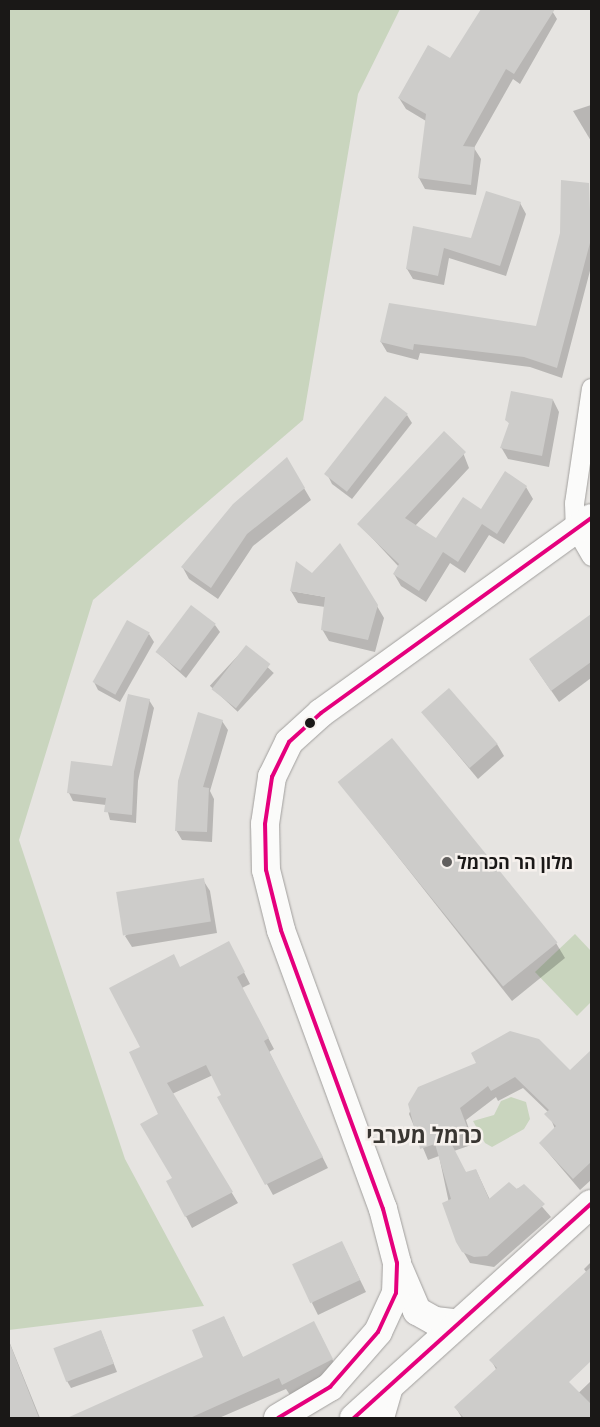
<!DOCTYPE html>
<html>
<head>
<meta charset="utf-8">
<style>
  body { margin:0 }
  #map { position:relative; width:600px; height:1427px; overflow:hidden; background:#e6e4e1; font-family:"Open Sans","Noto Sans Hebrew",sans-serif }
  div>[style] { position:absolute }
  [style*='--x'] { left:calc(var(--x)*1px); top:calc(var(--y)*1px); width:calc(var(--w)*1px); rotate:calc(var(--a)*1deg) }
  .green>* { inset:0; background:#c9d5be }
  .shadow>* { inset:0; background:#0003; transform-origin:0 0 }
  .building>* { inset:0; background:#cdccca; transform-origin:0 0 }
  .roads { filter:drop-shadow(0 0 1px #a19f9d) drop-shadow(0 0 1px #a19f9d) }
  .street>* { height:19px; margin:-9.5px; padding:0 9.5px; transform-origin:9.5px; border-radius:9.5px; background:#fbfbfa }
  .primary>* { height:28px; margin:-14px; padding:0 14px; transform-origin:14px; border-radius:14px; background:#fbfbfa }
  .bus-1>* { height:4px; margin:-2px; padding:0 2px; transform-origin:2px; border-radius:2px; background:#e5007d }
  .dots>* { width:14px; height:14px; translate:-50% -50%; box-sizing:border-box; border:2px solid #f6f1ed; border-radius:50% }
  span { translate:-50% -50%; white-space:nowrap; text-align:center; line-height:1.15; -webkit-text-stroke:5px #f6f1ed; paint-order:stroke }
  .poi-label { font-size:18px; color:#1a1817; font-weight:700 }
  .left { translate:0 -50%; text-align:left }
  .district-label { font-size:22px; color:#383531; font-weight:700 }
  .frame { position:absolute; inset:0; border:10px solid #1a1817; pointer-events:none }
</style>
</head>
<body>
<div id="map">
  <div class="green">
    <div style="clip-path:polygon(9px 9px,400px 9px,358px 94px,303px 420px,93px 600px,19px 840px,125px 1159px,204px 1306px,9px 1330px)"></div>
    <div style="clip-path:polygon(575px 934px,591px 951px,591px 1002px,577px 1016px,535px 972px)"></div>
    <div style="clip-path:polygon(511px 1097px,526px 1102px,530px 1119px,524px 1129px,492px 1147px,485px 1143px,473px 1121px,494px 1115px,501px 1101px)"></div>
  </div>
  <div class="shadow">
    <div style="clip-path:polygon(483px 9px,551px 9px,557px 19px,520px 84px,513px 79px,474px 148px,481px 159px,476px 195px,425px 189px,419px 178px,426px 121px,406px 109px,399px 98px,451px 59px)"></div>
    <div style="clip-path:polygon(591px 105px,591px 141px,573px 111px)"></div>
    <div style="clip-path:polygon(588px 185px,591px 267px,562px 378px,530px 367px,420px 353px,418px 360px,387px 352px,381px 342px,537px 328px)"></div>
    <div style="clip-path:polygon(520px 203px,526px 214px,506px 276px,449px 258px,444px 285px,413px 279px,407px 269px,414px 227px,472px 239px)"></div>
    <div style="clip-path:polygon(553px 400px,559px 412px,549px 467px,508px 459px,501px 447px,510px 425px,507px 419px)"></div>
    <div style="clip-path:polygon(407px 415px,412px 423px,352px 499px,332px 484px,328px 476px)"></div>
    <div style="clip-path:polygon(462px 450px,469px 468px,415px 526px,437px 540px,526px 487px,533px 499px,504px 544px,489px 535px,465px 573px,450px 563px,426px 602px,401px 586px,394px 574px,399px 567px,359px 524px)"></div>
    <div style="clip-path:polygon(287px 459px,311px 500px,253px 546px,218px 599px,189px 579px,183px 568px)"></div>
    <div style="clip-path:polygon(291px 591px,377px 606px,384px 618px,375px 652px,329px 641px,322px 629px,325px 607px,298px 603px)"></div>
    <div style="clip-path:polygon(587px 619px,591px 626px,591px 678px,559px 702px,530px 660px)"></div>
    <div style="clip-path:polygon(215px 625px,220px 632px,186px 678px,157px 652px)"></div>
    <div style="clip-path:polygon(149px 634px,154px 642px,120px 702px,98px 690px,94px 682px)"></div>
    <div style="left:246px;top:647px;width:38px;height:53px;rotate:43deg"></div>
    <div style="clip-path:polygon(149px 700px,154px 708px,138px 781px,136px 823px,110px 820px,106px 805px,73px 801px,69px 793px,113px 768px)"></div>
    <div style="clip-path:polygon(423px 713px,497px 744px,504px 756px,478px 779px)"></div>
    <div style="clip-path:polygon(222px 721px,228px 730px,210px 791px,214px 799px,212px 842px,182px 840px,176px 830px)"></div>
    <div style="clip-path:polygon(339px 782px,556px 943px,565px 958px,512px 1001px)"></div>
    <div style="clip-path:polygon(203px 880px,210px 891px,217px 933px,132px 947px,125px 936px)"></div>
    <div style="clip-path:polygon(234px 953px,250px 984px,242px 988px,274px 1049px,269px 1052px,328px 1168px,273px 1195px,219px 1097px,223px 1095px,213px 1075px,172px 1094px,238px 1203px,192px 1228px,168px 1182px,174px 1179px,142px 1047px,180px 968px)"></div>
    <div style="clip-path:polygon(591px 1052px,591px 1180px,580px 1190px,540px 1143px,555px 1129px,548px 1112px,523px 1088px,498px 1101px,496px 1097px,466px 1120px,474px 1144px,454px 1151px,466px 1173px,476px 1170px,490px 1200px,524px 1186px,551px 1217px,494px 1267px,470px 1263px,457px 1241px,439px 1156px,428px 1160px,409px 1114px,419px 1088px,478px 1064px,570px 1071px)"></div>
    <div style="clip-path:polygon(342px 1243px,366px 1292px,318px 1315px,312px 1303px)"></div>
    <div style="clip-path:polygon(591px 1262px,591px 1353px,554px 1389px,568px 1403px,591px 1381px,591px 1418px,462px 1418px,456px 1408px,497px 1371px,491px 1360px,587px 1273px,584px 1269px)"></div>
    <div style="clip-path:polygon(224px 1317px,243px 1358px,320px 1334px,338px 1371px,290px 1395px,286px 1389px,219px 1418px,70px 1418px,204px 1358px)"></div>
    <div style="clip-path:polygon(101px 1331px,117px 1372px,71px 1388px,67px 1381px)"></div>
    <div style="clip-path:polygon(9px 1341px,11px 1346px,40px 1418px,9px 1418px)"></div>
  </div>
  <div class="building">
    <div style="clip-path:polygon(481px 9px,555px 9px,514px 74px,506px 69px,463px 146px,475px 147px,471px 185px,418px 178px,426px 114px,398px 98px,428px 45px,450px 58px)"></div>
    <div style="clip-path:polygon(561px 180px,589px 183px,591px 239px,557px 368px,524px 357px,414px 344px,413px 350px,380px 342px,389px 303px,536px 326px,560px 233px)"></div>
    <div style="clip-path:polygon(486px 191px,521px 202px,500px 266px,444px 248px,438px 276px,406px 269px,413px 226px,471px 238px)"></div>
    <div style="clip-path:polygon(511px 391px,553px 399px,542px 456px,500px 448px,509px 423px,505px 420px)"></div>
    <div style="left:385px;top:396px;width:29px;height:99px;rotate:38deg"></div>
    <div style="clip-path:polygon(444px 431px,466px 452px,405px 518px,436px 538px,463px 497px,481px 509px,505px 471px,527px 486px,497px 534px,482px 524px,458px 562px,443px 552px,419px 591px,393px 574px,399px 564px,357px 524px)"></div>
    <div style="clip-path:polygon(287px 457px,305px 488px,247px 534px,211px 588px,181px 567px,233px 504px)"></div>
    <div style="clip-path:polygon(340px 543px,378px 605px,368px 640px,321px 630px,325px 597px,290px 591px,296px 561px,312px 573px)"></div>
    <div style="left:191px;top:605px;width:31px;height:59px;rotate:37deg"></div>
    <div style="clip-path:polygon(591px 614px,591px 662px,551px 691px,529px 659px)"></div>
    <div style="left:127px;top:620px;width:26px;height:71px;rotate:29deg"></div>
    <div style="left:246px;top:645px;width:31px;height:56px;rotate:38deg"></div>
    <div style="left:449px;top:688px;width:74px;height:37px;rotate:49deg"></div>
    <div style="clip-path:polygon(128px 694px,150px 699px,134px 772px,132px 815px,104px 812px,106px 798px,67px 793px,71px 761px,112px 766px)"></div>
    <div style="clip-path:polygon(198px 712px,223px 720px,203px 787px,209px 788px,207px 832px,175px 831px,178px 781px)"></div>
    <div style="left:392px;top:738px;width:263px;height:70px;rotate:51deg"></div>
    <div style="left:204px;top:878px;width:44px;height:89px;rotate:81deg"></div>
    <div style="clip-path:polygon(229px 941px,245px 972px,237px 977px,269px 1038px,264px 1041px,323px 1157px,265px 1185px,217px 1097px,221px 1095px,206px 1065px,167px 1083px,233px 1192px,185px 1217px,166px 1181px,172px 1178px,140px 1124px,158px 1114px,129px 1052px,140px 1047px,109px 988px,174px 954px,180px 967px)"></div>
    <div style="clip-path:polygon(510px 1031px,539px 1039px,570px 1070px,591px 1050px,591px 1162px,573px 1179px,539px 1143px,556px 1126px,544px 1114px,549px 1110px,515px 1077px,491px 1091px,488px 1086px,460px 1108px,469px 1132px,449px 1139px,466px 1172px,476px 1169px,489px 1199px,509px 1182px,517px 1189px,524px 1184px,545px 1204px,487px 1256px,474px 1257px,462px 1252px,456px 1242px,442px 1203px,451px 1199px,435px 1144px,420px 1149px,408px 1104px,418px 1087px,476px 1063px,471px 1053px)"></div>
    <div style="left:342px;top:1241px;width:43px;height:55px;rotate:65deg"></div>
    <div style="clip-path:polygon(591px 1267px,591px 1361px,569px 1382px,591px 1404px,591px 1418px,464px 1418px,454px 1407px,497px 1368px,489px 1360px)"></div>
    <div style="clip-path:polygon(224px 1316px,243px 1357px,314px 1321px,333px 1359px,282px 1385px,279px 1378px,190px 1418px,67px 1418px,203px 1357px,192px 1330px)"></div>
    <div style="left:101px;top:1330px;width:36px;height:51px;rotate:69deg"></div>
    <div style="clip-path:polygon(9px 1344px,10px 1344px,39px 1418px,9px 1418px)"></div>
  </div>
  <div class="roads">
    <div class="street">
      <div style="--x:591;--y:388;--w:116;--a:98.4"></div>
      <div style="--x:574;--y:503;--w:25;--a:88"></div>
      <div style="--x:575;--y:528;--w:32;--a:60"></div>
      <div style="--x:384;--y:1418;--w:33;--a:-74"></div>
    </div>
    <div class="primary">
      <div style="--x:399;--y:1269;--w:46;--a:66.8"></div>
      <div style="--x:417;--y:1311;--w:21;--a:29"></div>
      <div style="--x:435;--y:1321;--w:20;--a:6"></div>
      <div style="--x:278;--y:1418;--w:61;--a:-30.8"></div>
      <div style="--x:330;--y:1387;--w:73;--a:-48.9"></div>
      <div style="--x:378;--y:1332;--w:43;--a:-65.2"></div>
      <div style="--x:396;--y:1293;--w:30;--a:-88"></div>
      <div style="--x:397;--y:1263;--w:56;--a:-104.5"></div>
      <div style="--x:383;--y:1209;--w:297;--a:-110.1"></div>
      <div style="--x:281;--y:930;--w:62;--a:-104"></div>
      <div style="--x:266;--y:870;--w:46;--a:-91.2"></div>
      <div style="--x:265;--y:824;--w:48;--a:-81.5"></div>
      <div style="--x:272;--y:777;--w:39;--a:-64"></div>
      <div style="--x:289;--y:742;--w:43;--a:-42.2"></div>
      <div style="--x:321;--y:713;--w:333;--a:-35.8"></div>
      <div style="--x:354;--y:1418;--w:319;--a:-42.1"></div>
    </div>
  </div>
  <div class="bus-1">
    <div style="--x:278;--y:1418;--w:61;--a:-30.8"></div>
    <div style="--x:330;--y:1387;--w:73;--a:-48.9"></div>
    <div style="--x:378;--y:1332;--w:43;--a:-65.2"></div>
    <div style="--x:396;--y:1293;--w:30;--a:-88"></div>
    <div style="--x:397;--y:1263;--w:56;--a:-104.5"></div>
    <div style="--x:383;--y:1209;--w:297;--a:-110.1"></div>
    <div style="--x:281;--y:930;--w:62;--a:-104"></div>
    <div style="--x:266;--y:870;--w:46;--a:-91.2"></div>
    <div style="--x:265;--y:824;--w:48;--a:-81.5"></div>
    <div style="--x:272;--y:777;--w:39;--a:-64"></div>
    <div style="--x:289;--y:742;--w:43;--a:-42.2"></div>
    <div style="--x:321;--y:713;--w:333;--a:-35.8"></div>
    <div style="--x:354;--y:1418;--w:319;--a:-42.1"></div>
  </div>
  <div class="dots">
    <div style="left:310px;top:723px;background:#1a1817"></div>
    <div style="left:447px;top:862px;background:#615f5e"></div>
  </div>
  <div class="poi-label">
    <span class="left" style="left:457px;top:862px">מלון הר הכרמל</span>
  </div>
  <div class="district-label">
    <span style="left:424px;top:1135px">כרמל מערבי</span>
  </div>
  <div class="frame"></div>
</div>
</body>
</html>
